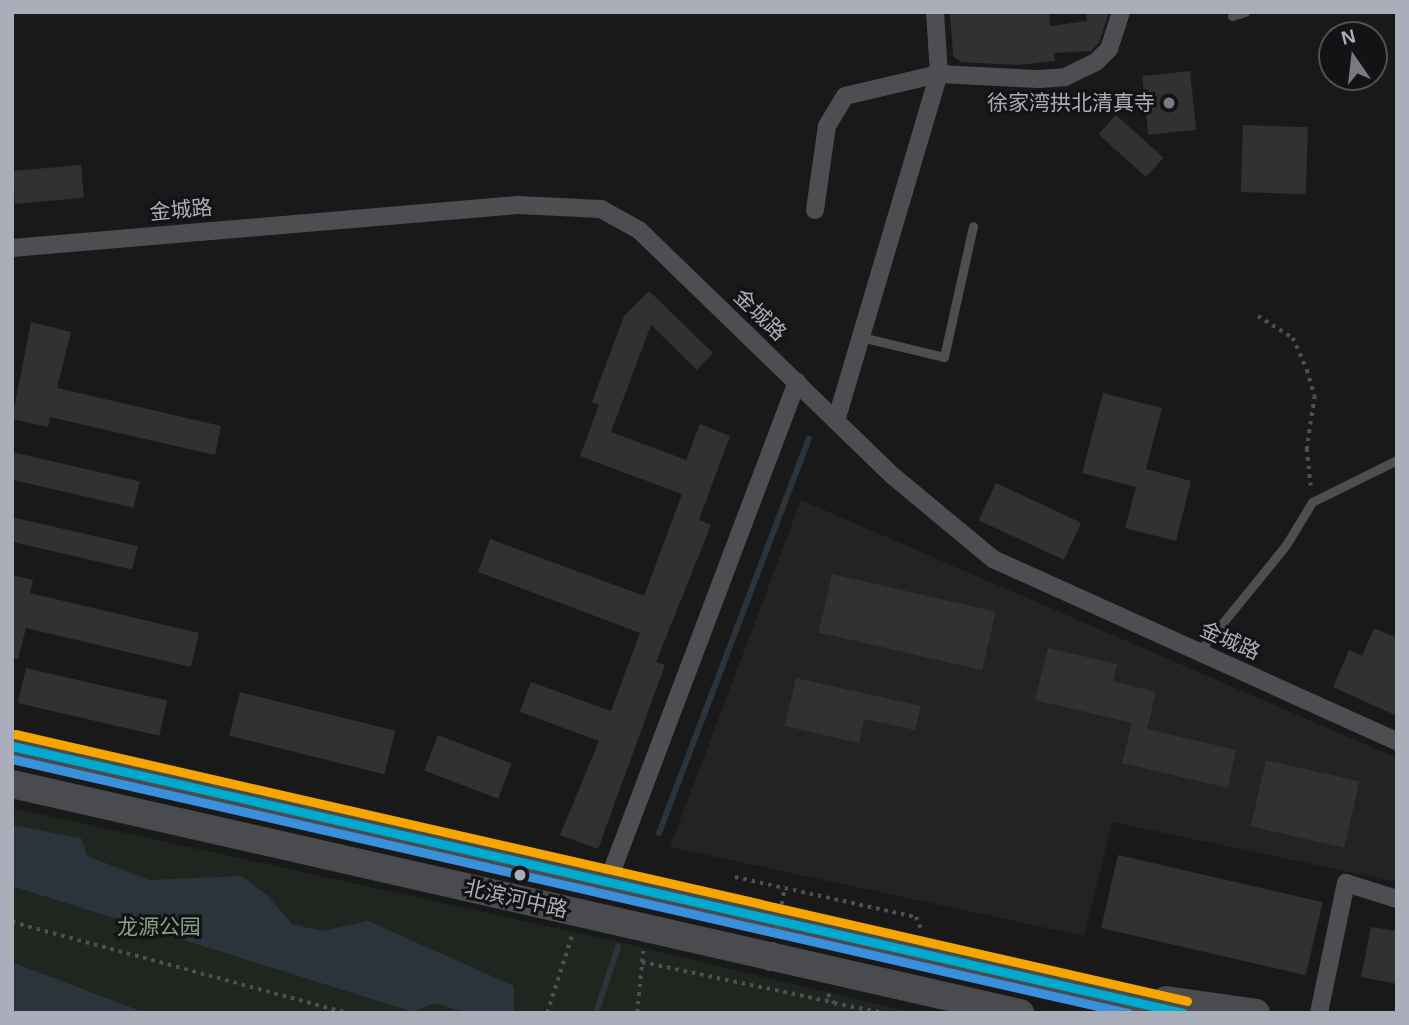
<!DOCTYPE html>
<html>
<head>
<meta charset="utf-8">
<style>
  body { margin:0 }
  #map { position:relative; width:1409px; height:1025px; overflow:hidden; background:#191919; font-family:Arial,"Noto Sans SC",sans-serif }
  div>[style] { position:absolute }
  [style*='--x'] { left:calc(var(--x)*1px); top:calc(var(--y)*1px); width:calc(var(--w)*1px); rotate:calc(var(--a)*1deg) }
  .built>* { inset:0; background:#232325 }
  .green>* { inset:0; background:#1f2620 }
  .water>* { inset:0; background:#2b333b }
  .stream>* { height:6px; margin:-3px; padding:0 3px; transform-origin:3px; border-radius:3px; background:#2b333b }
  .building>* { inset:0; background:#313131; transform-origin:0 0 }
  .path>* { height:3.5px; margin-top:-1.75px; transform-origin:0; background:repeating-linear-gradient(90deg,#4f5054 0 3.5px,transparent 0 8.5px) }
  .service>* { height:9px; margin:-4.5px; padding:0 4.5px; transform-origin:4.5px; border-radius:4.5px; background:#4d4e52 }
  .minor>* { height:18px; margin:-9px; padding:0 9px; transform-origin:9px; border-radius:9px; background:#4d4e52 }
  .primary>* { height:28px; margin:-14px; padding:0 14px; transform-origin:14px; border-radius:14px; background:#4a4b4e }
  .path-bridge>* { height:3.5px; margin-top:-1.75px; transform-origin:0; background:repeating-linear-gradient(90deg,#4f5054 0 3.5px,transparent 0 8.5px) }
  .bus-1>* { height:9px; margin:-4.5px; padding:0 4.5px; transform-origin:4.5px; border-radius:4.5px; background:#00a9ce }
  .bus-2>* { height:9px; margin:-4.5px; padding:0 4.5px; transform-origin:4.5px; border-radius:4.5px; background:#3a90db }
  .bus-3>* { height:9px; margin:-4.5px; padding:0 4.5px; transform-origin:4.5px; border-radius:4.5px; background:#f7a600 }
  .dots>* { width:19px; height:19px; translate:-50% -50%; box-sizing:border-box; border:4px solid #131315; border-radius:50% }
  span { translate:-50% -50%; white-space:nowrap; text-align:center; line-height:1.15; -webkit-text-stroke:6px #131315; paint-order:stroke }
  .poi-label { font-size:21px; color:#aaaeba }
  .right { translate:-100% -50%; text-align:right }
  .street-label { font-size:21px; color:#aaaeba }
  .park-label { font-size:21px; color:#81a585 }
  .frame { position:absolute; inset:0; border:14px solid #aaaeba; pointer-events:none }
  .north { position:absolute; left:1318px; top:21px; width:70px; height:70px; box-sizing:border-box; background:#131315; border:2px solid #4f5157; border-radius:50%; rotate:346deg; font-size:19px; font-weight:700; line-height:28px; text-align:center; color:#aaaeba }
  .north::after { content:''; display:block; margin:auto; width:24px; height:32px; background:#777a82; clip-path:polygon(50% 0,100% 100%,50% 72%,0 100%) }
</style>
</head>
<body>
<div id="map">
  <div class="built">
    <div style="clip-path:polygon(801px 500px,1397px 758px,1397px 882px,1112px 822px,1084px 936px,670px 847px)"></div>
  </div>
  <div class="green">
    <div style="clip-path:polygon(12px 808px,606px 939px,914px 1013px,146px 1013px,12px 962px)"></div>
  </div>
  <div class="water">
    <div style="clip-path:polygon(12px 825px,81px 838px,87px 856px,149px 880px,242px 876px,267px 895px,292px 924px,322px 931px,368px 921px,514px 986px,514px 1012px,467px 1013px,435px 1003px,413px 1012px,12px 886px)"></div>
    <div style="clip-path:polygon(12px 962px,146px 1013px,12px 1013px)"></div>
  </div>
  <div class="stream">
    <div style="--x:659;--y:833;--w:422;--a:-69.2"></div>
    <div style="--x:596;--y:1013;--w:70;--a:-71.6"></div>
  </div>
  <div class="building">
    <div style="clip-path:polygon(950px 12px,1049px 12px,1050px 26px,1087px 21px,1086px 12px,1109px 12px,1099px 43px,1091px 51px,1054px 53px,1055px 61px,1018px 65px,961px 62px,953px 56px)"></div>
    <div style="left:1190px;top:71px;width:59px;height:48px;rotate:84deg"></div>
    <div style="left:1116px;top:115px;width:64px;height:26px;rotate:42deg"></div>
    <div style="left:1243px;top:125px;width:65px;height:67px;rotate:2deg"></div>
    <div style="left:81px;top:165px;width:33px;height:69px;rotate:85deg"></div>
    <div style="clip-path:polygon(649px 291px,713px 353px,697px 370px,651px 325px,611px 432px,686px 460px,700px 424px,730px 436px,699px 520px,711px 525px,656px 662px,665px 665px,598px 849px,560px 835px,599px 741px,520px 712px,531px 682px,611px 711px,640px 633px,478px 572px,490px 539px,644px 596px,682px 494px,580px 456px,599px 405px,592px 402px,624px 316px)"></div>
    <div style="clip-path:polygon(31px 322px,71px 332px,57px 388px,221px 426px,215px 455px,50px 417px,48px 427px,12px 419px)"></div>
    <div style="clip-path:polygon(1103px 393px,1162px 408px,1146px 469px,1191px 481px,1176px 541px,1125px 528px,1136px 487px,1082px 473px)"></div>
    <div style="left:12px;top:452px;width:131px;height:27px;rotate:13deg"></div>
    <div style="left:996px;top:483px;width:94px;height:41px;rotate:25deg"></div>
    <div style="left:12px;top:517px;width:129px;height:24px;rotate:13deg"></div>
    <div style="left:832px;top:574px;width:168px;height:60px;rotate:13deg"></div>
    <div style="clip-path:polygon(12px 575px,33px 580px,30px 593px,199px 633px,191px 667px,26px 628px,18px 659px,12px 658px)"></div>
    <div style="clip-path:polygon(1374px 628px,1397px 638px,1397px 716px,1333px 687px,1349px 650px,1362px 656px)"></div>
    <div style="clip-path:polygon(1048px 648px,1117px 664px,1113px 681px,1156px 692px,1147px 729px,1236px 750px,1228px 788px,1122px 763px,1132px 723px,1035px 700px)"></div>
    <div style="left:26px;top:668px;width:145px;height:36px;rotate:13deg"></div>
    <div style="clip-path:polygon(796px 678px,921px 706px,915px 730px,864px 719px,859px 743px,785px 726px)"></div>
    <div style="left:240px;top:692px;width:160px;height:45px;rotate:14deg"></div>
    <div style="left:438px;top:735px;width:79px;height:38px;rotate:21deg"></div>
    <div style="left:1266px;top:760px;width:96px;height:68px;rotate:13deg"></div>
    <div style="left:1118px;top:855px;width:210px;height:75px;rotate:13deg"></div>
    <div style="clip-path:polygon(1371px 927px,1397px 931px,1397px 984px,1361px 977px)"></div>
  </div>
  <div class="path">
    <div style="--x:1258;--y:316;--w:41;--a:32.2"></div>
    <div style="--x:1293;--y:338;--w:35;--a:66"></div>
    <div style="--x:1307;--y:370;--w:27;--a:73"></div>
    <div style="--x:1315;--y:396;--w:54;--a:98.6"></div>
    <div style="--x:1307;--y:449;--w:37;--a:84"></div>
    <div style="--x:735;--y:877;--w:185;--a:12.5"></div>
    <div style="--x:916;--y:917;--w:12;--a:66"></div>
    <div style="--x:12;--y:922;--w:346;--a:15.2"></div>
    <div style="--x:642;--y:962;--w:194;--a:11.9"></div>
    <div style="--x:828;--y:994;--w:11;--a:56"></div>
    <div style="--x:834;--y:1003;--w:50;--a:11.5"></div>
    <div style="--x:547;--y:1013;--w:82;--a:-72.2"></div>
    <div style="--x:637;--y:1013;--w:62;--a:-84.5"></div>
  </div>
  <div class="service">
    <div style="--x:1232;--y:16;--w:14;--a:-17"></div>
    <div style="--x:861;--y:337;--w:85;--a:13.5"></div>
    <div style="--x:944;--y:357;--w:134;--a:-77.5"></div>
    <div style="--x:1199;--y:652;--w:138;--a:-50.9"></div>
    <div style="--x:1286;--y:545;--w:50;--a:-58.8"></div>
    <div style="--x:1312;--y:502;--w:95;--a:-26.3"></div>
  </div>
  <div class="minor">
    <div style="--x:815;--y:210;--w:85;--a:-81.9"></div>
    <div style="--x:827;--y:126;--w:35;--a:-59"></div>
    <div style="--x:845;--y:96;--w:97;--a:-13.2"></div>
    <div style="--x:939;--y:74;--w:100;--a:2.9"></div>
    <div style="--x:1039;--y:79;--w:26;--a:-4"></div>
    <div style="--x:1065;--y:77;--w:34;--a:-26"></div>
    <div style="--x:1096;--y:62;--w:18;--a:-45"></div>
    <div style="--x:1109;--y:49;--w:39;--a:-72"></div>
    <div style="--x:12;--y:248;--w:508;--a:-4.86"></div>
    <div style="--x:518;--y:205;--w:83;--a:2.8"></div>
    <div style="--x:601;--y:209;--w:43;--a:28.9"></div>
    <div style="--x:639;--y:230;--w:354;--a:44.1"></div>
    <div style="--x:893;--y:476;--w:130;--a:39.7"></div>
    <div style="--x:993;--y:559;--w:443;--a:24.3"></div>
    <div style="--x:836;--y:421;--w:362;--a:-73.5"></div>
    <div style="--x:939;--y:74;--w:62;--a:-93.7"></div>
    <div style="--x:607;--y:884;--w:537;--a:-69.27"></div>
    <div style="--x:1319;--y:1013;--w:133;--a:-78.3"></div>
    <div style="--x:1346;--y:883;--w:53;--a:17.4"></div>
  </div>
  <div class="primary">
    <div style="--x:12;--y:746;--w:1202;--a:12.83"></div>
    <div style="--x:12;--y:784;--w:1034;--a:12.8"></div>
    <div style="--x:1166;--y:1000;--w:91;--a:8.2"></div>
  </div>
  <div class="path-bridge">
    <div style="--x:768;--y:971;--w:86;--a:-78.6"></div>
  </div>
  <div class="bus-1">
    <div style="--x:12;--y:746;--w:1201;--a:12.84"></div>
  </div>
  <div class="bus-2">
    <div style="--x:12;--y:759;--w:1145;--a:12.82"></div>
  </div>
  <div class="bus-3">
    <div style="--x:15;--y:734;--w:1202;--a:12.83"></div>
  </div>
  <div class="dots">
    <div style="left:1169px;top:103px;background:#777a82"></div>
    <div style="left:520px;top:875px;background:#aaaeba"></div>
  </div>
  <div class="poi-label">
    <span class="right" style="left:1155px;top:103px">徐家湾拱北清真寺</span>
  </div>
  <div class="street-label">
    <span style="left:181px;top:210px;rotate:-5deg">金城路</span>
    <span style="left:760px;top:315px;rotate:44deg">金城路</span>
    <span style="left:1230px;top:641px;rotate:24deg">金城路</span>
    <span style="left:516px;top:899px;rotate:13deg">北滨河中路</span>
  </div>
  <div class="park-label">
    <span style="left:159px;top:927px">龙源公园</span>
  </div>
  <div class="frame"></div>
  <div class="north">N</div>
</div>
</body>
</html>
